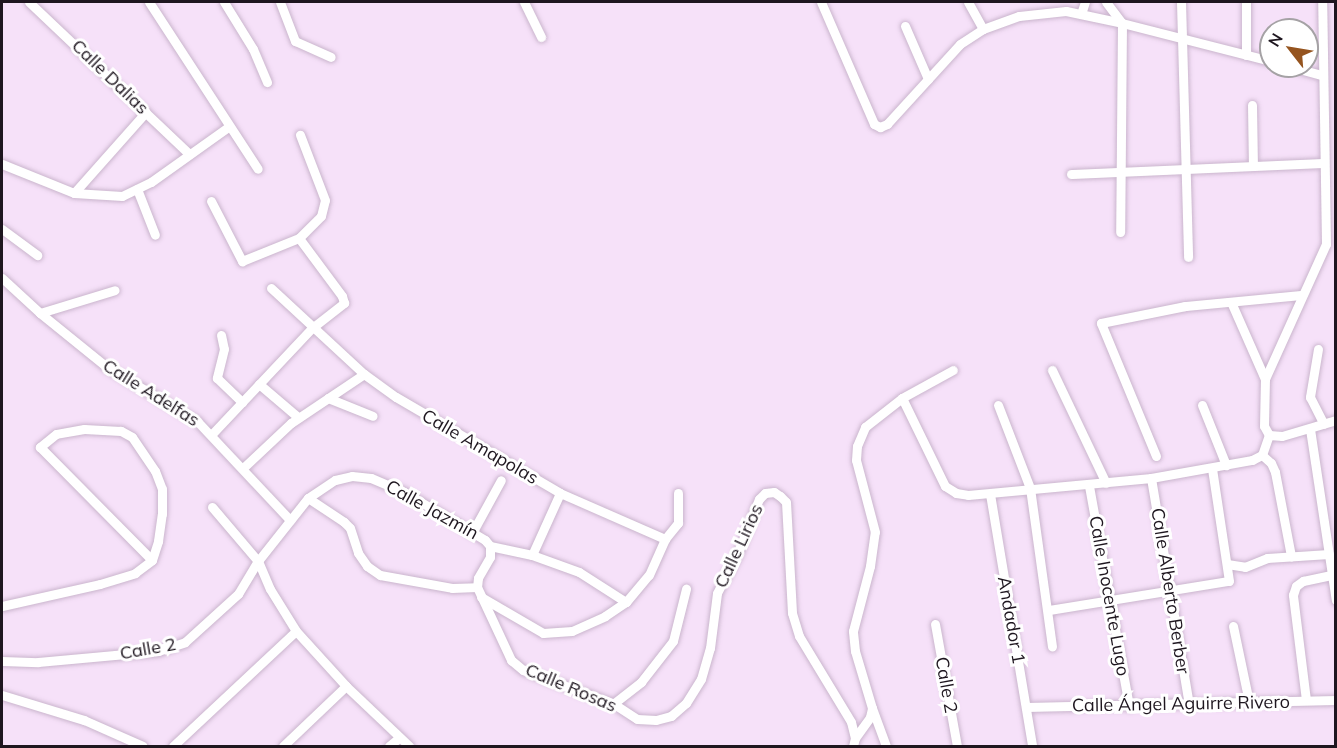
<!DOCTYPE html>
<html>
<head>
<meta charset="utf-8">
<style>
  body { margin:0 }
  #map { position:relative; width:1337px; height:748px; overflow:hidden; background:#f6e1f9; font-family:Mulish,sans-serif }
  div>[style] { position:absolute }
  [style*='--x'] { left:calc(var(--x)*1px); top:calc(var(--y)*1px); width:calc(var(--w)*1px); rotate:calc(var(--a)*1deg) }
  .roads { filter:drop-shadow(0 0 2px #cab5cd) drop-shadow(0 0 2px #cab5cd) }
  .street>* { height:9px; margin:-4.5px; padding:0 4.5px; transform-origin:4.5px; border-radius:4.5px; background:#fff }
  span { translate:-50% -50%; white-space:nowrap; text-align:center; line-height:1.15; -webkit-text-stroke:6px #fff; paint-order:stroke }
  .street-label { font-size:18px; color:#1e161f }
  .frame { position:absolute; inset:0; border:3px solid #1e161f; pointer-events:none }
  .north { position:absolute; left:1259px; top:18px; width:60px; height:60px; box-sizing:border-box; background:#fff; border:2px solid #a5a2a5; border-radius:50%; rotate:301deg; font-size:16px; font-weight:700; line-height:24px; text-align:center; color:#1e161f }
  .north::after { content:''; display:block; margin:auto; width:21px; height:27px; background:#95541f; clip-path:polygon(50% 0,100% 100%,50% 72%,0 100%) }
</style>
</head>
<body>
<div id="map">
  <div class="roads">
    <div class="street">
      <div style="--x:29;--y:2;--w:221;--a:43.5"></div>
      <div style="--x:149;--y:2;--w:199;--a:56.9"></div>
      <div style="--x:224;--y:2;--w:55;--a:58.3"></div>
      <div style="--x:253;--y:49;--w:36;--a:67"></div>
      <div style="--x:280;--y:2;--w:42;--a:69"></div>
      <div style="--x:295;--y:41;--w:39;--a:24"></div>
      <div style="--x:524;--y:2;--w:39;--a:64"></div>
      <div style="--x:821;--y:2;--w:133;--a:66.5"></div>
      <div style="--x:874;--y:124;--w:7;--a:27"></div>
      <div style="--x:880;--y:127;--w:8;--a:-23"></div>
      <div style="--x:887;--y:124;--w:108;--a:-47.6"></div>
      <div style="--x:960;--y:44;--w:27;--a:-33"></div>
      <div style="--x:983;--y:29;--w:38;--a:-20"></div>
      <div style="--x:1019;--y:16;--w:47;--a:-6.1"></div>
      <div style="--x:1066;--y:11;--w:57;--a:12.1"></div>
      <div style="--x:1122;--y:23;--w:154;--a:14.3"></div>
      <div style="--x:968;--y:2;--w:31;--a:61"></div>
      <div style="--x:1106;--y:2;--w:26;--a:53"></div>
      <div style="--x:1122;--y:23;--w:209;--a:90.5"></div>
      <div style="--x:1181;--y:2;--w:255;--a:88.4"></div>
      <div style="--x:1081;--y:14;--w:13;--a:-72"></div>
      <div style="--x:905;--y:26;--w:58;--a:66.5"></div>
      <div style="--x:1246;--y:55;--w:53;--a:-90"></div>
      <div style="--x:1288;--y:66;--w:35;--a:15"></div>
      <div style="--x:1252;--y:105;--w:61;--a:89.1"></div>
      <div style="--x:2;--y:164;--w:78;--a:21.9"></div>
      <div style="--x:74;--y:193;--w:48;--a:3.6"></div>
      <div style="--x:122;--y:196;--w:32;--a:-26"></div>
      <div style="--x:151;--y:182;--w:95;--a:-35.5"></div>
      <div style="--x:1071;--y:174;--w:253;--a:-2.5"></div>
      <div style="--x:137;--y:189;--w:49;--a:68.6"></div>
      <div style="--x:74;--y:193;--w:108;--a:-48.4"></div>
      <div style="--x:211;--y:201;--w:68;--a:62.7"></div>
      <div style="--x:242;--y:261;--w:61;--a:-22"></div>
      <div style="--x:299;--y:238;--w:31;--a:-45"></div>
      <div style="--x:321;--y:216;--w:16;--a:-76"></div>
      <div style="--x:325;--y:200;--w:70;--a:-111"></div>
      <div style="--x:2;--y:229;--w:44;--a:36.6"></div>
      <div style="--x:2;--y:278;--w:52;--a:42.6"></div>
      <div style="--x:40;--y:313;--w:87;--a:39"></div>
      <div style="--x:108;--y:368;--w:104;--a:30.8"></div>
      <div style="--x:197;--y:421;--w:136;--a:46.8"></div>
      <div style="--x:271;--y:288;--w:127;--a:42.8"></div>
      <div style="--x:364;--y:374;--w:39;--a:36"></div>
      <div style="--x:396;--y:397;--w:190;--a:30.3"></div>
      <div style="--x:560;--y:493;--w:115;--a:23.7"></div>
      <div style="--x:1231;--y:302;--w:84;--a:66.2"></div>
      <div style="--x:40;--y:313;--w:78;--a:-17"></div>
      <div style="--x:221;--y:335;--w:14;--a:78"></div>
      <div style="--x:224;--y:349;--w:30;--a:104"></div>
      <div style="--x:217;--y:378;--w:35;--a:44"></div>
      <div style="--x:1318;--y:349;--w:49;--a:99.5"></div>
      <div style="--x:1310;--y:397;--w:30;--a:63"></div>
      <div style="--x:1052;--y:370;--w:125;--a:64.5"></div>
      <div style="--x:259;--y:384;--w:52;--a:40.4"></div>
      <div style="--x:328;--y:398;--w:48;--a:21.8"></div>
      <div style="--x:902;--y:398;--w:98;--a:64"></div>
      <div style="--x:945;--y:486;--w:13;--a:32"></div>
      <div style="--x:956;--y:493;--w:12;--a:9"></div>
      <div style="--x:968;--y:495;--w:184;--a:-5.3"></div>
      <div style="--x:1151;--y:478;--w:103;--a:-10.1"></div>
      <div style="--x:1252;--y:460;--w:11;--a:-27"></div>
      <div style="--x:1262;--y:455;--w:21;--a:-71"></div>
      <div style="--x:998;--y:405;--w:89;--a:68.9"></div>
      <div style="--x:1030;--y:488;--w:160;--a:82.1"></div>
      <div style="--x:1202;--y:405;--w:65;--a:68.2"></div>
      <div style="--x:1310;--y:429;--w:173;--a:81.4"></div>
      <div style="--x:212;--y:434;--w:146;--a:-46.7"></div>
      <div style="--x:312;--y:328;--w:41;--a:-38"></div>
      <div style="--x:344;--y:303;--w:7;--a:-106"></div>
      <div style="--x:342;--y:296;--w:72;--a:-126.6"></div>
      <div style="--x:1269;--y:435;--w:10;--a:-119"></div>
      <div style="--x:1264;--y:426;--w:47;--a:-88.8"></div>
      <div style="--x:1265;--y:379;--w:148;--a:-65.7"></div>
      <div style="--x:1326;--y:244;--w:242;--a:-90.9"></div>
      <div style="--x:1269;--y:435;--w:13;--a:4"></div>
      <div style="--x:1282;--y:436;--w:56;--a:-16.5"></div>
      <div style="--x:1262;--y:455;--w:12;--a:42"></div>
      <div style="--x:1271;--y:463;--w:10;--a:66"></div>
      <div style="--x:1275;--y:472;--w:86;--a:79.2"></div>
      <div style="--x:1156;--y:456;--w:144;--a:-112.5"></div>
      <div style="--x:1101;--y:323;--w:86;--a:-11.4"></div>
      <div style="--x:1185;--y:306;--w:117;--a:-5.4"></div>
      <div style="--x:243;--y:468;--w:66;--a:-43.2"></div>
      <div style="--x:291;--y:423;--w:88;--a:-33.9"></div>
      <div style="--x:1151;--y:478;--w:229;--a:80.5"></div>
      <div style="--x:1089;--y:486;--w:224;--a:79.7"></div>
      <div style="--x:990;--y:494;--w:255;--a:80.5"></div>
      <div style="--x:308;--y:498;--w:43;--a:33.7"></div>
      <div style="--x:344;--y:522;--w:8;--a:45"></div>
      <div style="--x:350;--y:528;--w:26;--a:72"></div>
      <div style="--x:358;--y:553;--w:16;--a:55"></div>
      <div style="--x:367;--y:566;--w:16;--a:35"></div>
      <div style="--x:380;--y:575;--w:73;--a:10.2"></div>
      <div style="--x:452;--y:588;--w:25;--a:-2"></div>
      <div style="--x:212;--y:507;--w:71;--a:49.6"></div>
      <div style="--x:258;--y:561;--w:30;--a:67"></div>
      <div style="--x:270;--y:589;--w:49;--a:58.2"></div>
      <div style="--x:296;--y:631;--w:74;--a:47.7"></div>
      <div style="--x:346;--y:686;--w:87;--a:43.6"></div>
      <div style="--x:472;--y:533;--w:60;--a:-61.3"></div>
      <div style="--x:490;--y:546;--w:11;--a:90"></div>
      <div style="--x:490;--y:557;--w:24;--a:120"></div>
      <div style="--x:478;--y:578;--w:9;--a:96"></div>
      <div style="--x:477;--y:587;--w:81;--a:65"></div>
      <div style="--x:511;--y:660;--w:16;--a:40"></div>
      <div style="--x:523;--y:670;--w:97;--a:20.5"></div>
      <div style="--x:614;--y:704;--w:27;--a:33"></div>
      <div style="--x:637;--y:719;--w:19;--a:3"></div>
      <div style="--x:656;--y:720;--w:16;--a:-15"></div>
      <div style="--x:671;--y:716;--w:20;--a:-41"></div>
      <div style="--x:686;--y:703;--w:28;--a:-58"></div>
      <div style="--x:701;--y:679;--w:32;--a:-74"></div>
      <div style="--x:710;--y:648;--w:55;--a:-82.7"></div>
      <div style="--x:717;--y:593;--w:43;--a:-62.2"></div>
      <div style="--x:737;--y:555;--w:60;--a:-68.6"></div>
      <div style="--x:759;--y:499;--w:8;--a:-45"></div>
      <div style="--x:765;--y:493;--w:9;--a:-6"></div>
      <div style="--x:774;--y:492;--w:7;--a:34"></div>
      <div style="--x:780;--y:496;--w:8;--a:45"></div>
      <div style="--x:786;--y:502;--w:111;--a:86.9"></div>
      <div style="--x:792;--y:613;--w:24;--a:73"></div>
      <div style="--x:799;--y:636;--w:100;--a:58.8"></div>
      <div style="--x:851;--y:722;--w:16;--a:76"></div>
      <div style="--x:855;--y:738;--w:8;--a:104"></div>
      <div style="--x:532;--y:555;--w:68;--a:-65.7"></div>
      <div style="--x:1227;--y:564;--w:18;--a:9"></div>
      <div style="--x:1245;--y:567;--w:24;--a:-22"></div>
      <div style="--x:1267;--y:558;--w:62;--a:-3.7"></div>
      <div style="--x:481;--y:597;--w:72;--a:30.1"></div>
      <div style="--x:543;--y:633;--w:29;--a:-4"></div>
      <div style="--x:572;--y:631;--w:36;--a:-24"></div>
      <div style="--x:605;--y:616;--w:25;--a:-34"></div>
      <div style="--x:626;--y:602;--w:35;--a:-50"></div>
      <div style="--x:649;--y:575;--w:39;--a:-66"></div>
      <div style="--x:665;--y:539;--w:21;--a:-51"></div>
      <div style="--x:678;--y:523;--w:30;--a:-90"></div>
      <div style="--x:2;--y:606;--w:100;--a:-12.7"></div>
      <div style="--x:100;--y:584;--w:37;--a:-17"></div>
      <div style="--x:135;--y:573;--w:21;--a:-37"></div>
      <div style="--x:152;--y:560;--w:20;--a:-72"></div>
      <div style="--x:158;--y:541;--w:27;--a:-82"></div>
      <div style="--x:162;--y:514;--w:25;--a:-90"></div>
      <div style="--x:162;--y:489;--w:19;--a:-111"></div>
      <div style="--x:155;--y:471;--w:41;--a:-124.1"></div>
      <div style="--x:132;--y:437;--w:13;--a:-151"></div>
      <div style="--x:121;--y:431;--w:37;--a:-177"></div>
      <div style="--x:84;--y:429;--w:28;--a:170"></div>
      <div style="--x:56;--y:434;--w:21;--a:141"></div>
      <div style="--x:40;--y:447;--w:159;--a:45.3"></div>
      <div style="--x:1049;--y:610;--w:182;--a:-9.2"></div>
      <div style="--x:1229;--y:581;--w:114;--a:-98.6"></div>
      <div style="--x:935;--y:624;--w:124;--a:79.8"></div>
      <div style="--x:1233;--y:626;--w:78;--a:78.1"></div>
      <div style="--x:2;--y:661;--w:36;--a:2"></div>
      <div style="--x:38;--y:662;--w:121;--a:-5.2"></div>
      <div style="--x:158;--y:651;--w:28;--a:-18"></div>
      <div style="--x:185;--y:642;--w:72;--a:-42.2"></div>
      <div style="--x:238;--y:594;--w:39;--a:-59"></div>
      <div style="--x:258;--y:561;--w:80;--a:-51.6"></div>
      <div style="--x:308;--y:498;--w:32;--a:-34"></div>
      <div style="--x:335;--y:480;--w:17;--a:-13"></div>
      <div style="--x:352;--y:476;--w:19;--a:6"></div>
      <div style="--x:371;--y:478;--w:36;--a:23"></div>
      <div style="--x:404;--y:492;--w:94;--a:30.7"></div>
      <div style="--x:485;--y:540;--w:8;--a:50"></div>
      <div style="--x:490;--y:546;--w:43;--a:12.1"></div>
      <div style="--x:532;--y:555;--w:50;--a:19.9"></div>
      <div style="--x:579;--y:572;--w:56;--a:32.6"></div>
      <div style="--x:2;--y:695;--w:86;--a:17"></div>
      <div style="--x:84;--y:720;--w:64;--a:23.8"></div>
      <div style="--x:1306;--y:700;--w:106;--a:-97.1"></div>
      <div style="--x:1293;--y:595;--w:9;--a:-72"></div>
      <div style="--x:1296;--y:586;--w:9;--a:-36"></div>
      <div style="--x:1303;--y:581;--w:30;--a:-12"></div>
      <div style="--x:613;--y:704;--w:36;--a:-38"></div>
      <div style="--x:641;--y:682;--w:52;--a:-52"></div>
      <div style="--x:673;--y:641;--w:54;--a:-76"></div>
      <div style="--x:1026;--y:707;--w:310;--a:-1.3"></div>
      <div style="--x:872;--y:708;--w:40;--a:69.8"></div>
      <div style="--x:855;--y:738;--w:26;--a:-54"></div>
      <div style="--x:870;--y:717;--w:9;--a:-77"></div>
      <div style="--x:872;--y:708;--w:59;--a:-106.6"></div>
      <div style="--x:855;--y:651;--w:20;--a:-96"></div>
      <div style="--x:853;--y:631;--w:67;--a:-75.3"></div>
      <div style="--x:870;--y:566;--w:34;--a:-82"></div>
      <div style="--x:875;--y:532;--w:74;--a:-104.8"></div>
      <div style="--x:856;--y:460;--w:14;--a:-86"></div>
      <div style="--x:857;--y:446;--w:21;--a:-67"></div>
      <div style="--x:865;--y:427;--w:47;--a:-38.1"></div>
      <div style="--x:902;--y:398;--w:58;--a:-28.8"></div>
      <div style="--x:173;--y:746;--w:168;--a:-43.1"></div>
      <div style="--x:283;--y:746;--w:87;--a:-43.6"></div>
      <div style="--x:389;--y:746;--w:13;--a:-39"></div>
    </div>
  </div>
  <div class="street-label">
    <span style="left:110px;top:77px;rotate:44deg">Calle Dalias</span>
    <span style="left:151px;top:393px;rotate:32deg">Calle Adelfas</span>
    <span style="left:480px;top:447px;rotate:30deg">Calle Amapolas</span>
    <span style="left:432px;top:510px;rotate:29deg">Calle Jazmín</span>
    <span style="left:739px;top:546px;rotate:-65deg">Calle Lirios</span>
    <span style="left:1170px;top:591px;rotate:81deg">Calle Alberto Berber</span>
    <span style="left:1109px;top:596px;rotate:80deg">Calle Inocente Lugo</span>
    <span style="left:1011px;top:620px;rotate:80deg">Andador 1</span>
    <span style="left:148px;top:649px;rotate:-10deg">Calle 2</span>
    <span style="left:946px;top:685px;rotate:80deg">Calle 2</span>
    <span style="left:571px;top:688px;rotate:23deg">Calle Rosas</span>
    <span style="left:1181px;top:704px;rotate:-1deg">Calle Ángel Aguirre Rivero</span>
  </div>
  <div class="frame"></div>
  <div class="north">N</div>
</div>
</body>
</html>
